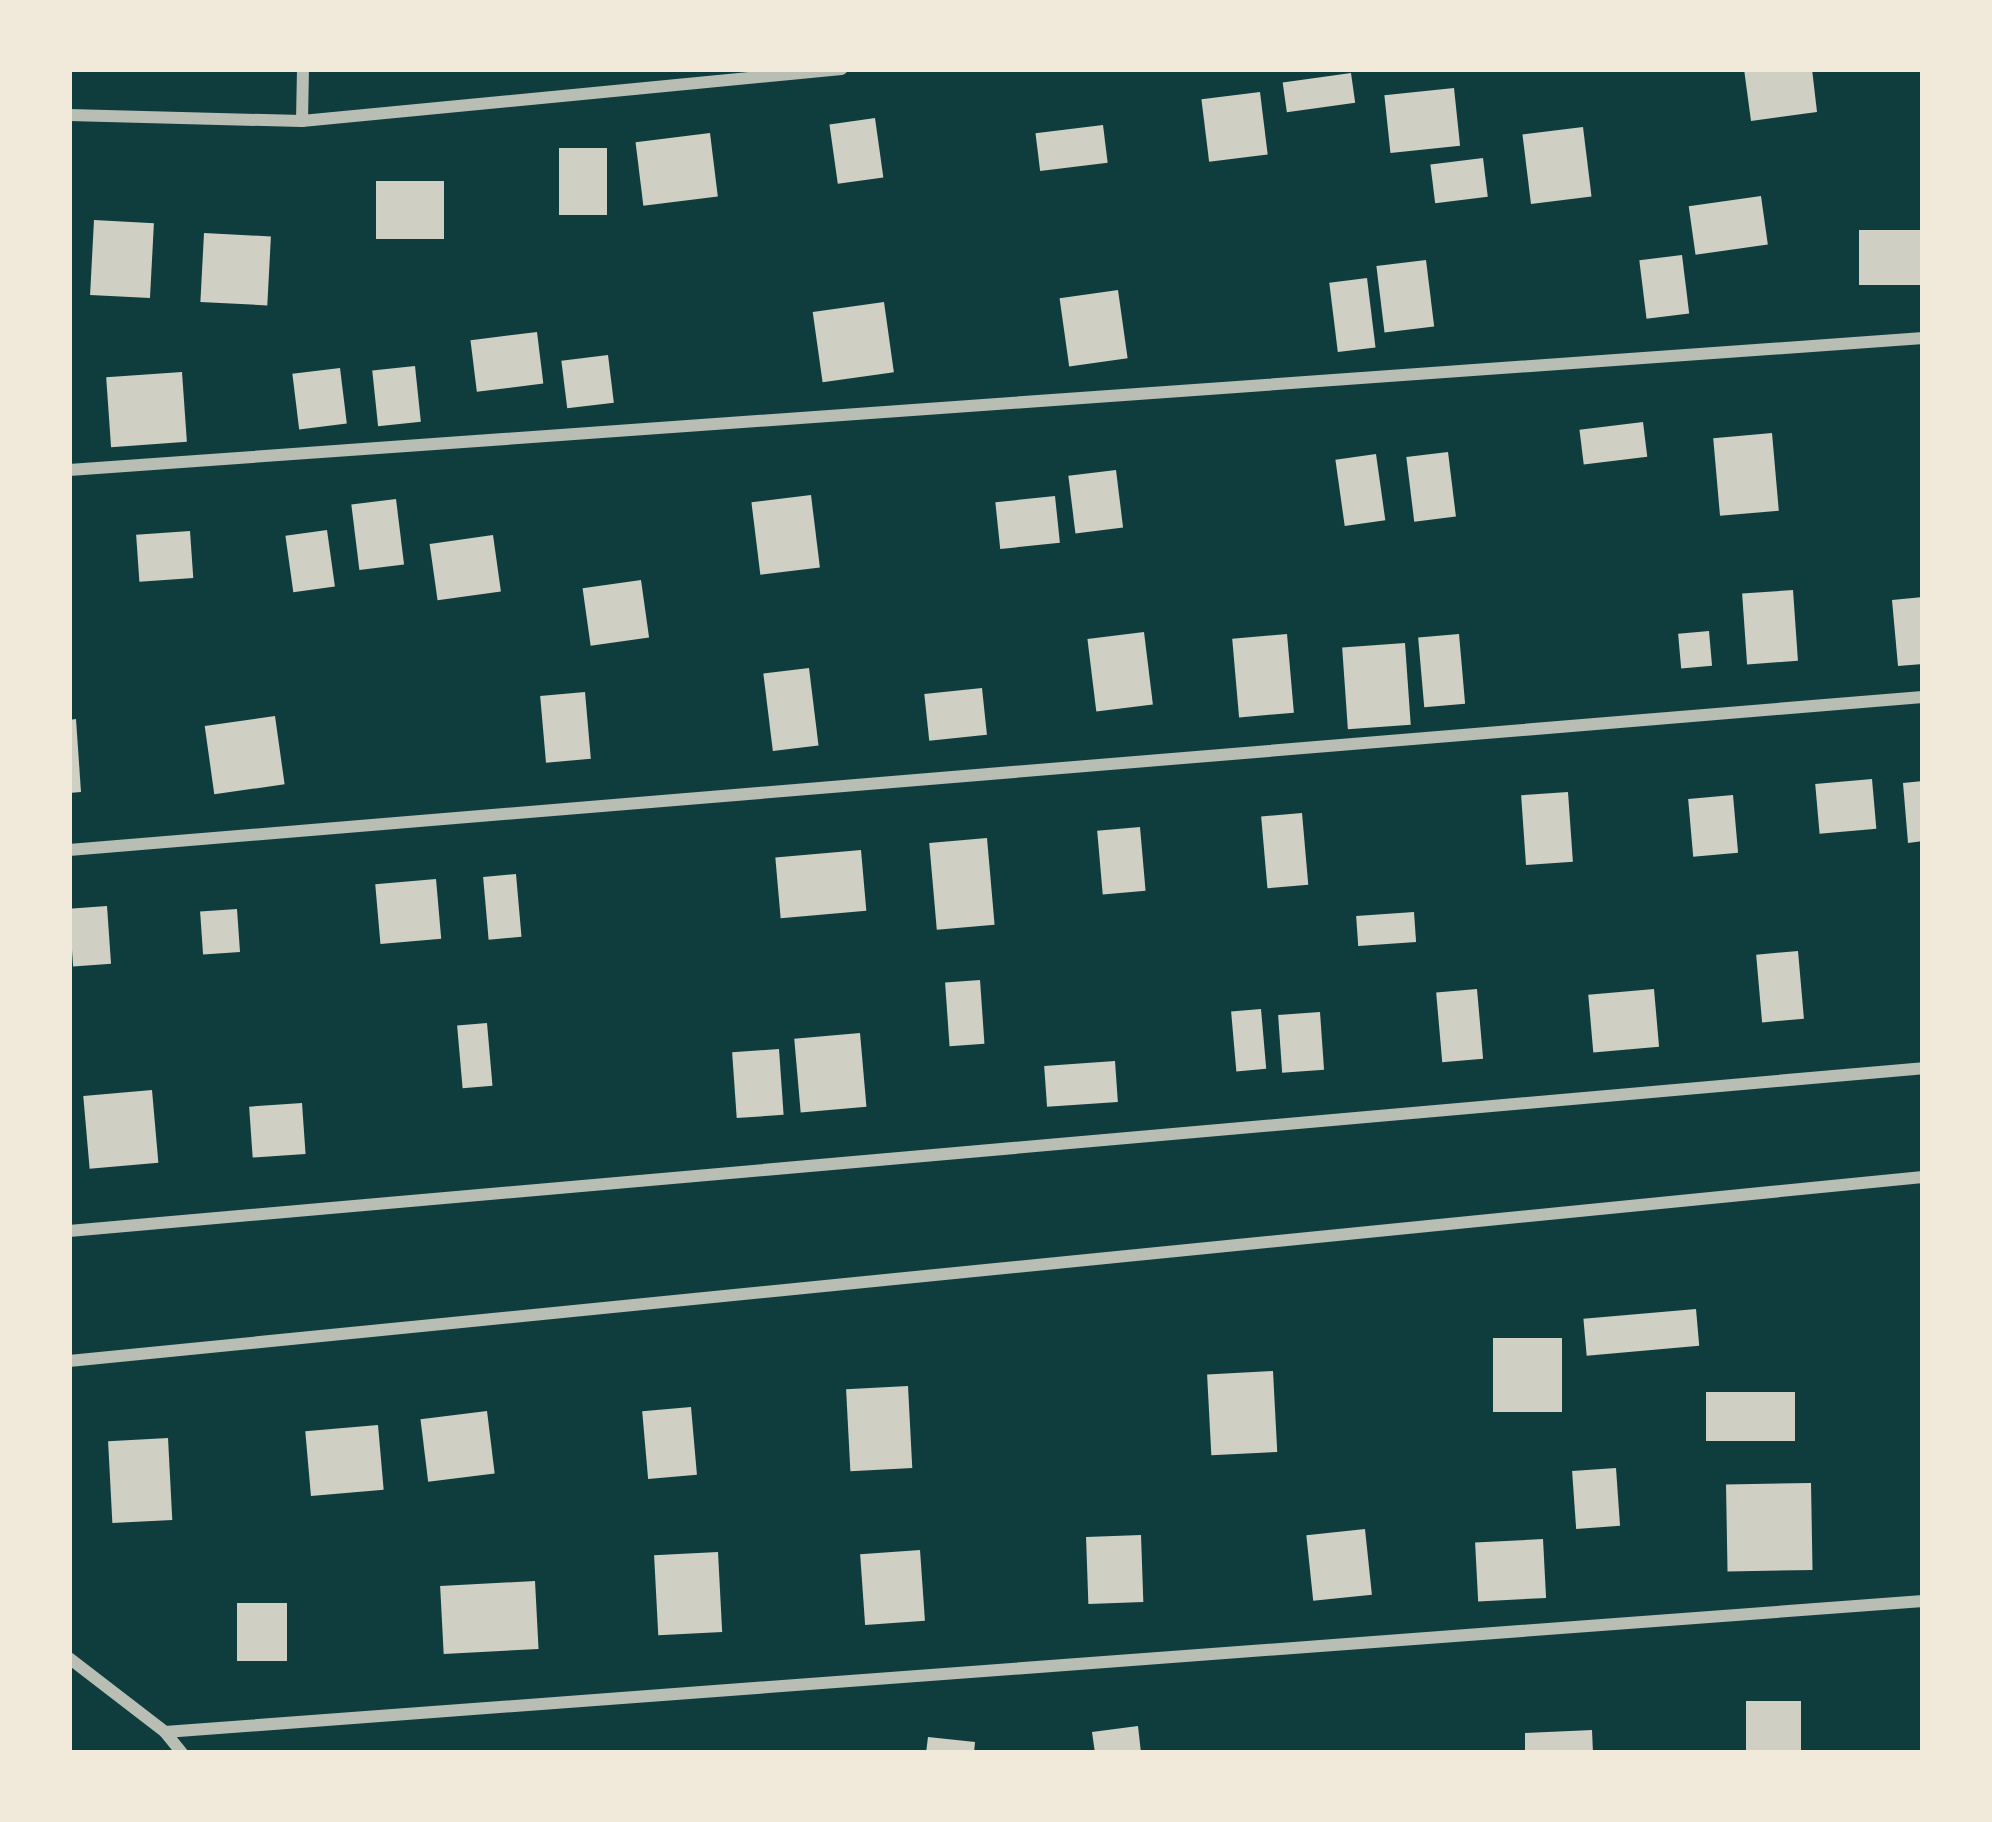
<!DOCTYPE html>
<html>
<head>
<meta charset="utf-8">
<style>
  body { margin:0 }
  #map { position:relative; width:1992px; height:1822px; overflow:hidden; background:#0f3d3e; font-family:Overpass,sans-serif }
  div>[style] { position:absolute }
  [style*='--x'] { left:calc(var(--x)*1px); top:calc(var(--y)*1px); width:calc(var(--w)*1px); rotate:calc(var(--a)*1deg) }
  .building>* { inset:0; background:#cfcfc3; transform-origin:0 0 }
  .minor>* { height:12px; margin:-6px; padding:0 6px; transform-origin:6px; border-radius:6px; background:#b8beb3 }
  span { translate:-50% -50%; white-space:nowrap; text-align:center; line-height:1.15; -webkit-text-stroke:10px #f1e9da; paint-order:stroke }
  .frame { position:absolute; inset:0; border:72px solid #f1e9da; pointer-events:none }
</style>
</head>
<body>
<div id="map">
  <div class="building">
    <div style="clip-path:polygon(1744px 69px,1812px 69px,1817px 112px,1751px 121px)"></div>
    <div style="left:1351px;top:73px;width:30px;height:69px;rotate:82deg"></div>
    <div style="left:1454px;top:88px;width:58px;height:70px;rotate:84deg"></div>
    <div style="left:1260px;top:92px;width:63px;height:59px;rotate:83deg"></div>
    <div style="left:875px;top:118px;width:60px;height:46px;rotate:82deg"></div>
    <div style="left:1103px;top:125px;width:38px;height:68px;rotate:83deg"></div>
    <div style="left:1583px;top:127px;width:70px;height:61px;rotate:83deg"></div>
    <div style="left:710px;top:133px;width:64px;height:75px;rotate:83deg"></div>
    <div style="left:559px;top:148px;width:48px;height:67px"></div>
    <div style="left:1483px;top:158px;width:39px;height:53px;rotate:83deg"></div>
    <div style="left:376px;top:181px;width:68px;height:58px"></div>
    <div style="left:1761px;top:196px;width:49px;height:73px;rotate:82deg"></div>
    <div style="left:94px;top:220px;width:60px;height:75px;rotate:3deg"></div>
    <div style="left:1923px;top:230px;width:55px;height:64px;rotate:90deg"></div>
    <div style="left:204px;top:233px;width:67px;height:69px;rotate:3deg"></div>
    <div style="left:1682px;top:255px;width:59px;height:43px;rotate:83deg"></div>
    <div style="left:1426px;top:260px;width:67px;height:50px;rotate:83deg"></div>
    <div style="left:1367px;top:278px;width:70px;height:38px;rotate:83deg"></div>
    <div style="left:1118px;top:290px;width:69px;height:59px;rotate:82deg"></div>
    <div style="left:884px;top:302px;width:71px;height:72px;rotate:82deg"></div>
    <div style="left:537px;top:332px;width:52px;height:67px;rotate:83deg"></div>
    <div style="left:608px;top:355px;width:48px;height:47px;rotate:83deg"></div>
    <div style="left:415px;top:366px;width:56px;height:43px;rotate:84deg"></div>
    <div style="left:340px;top:368px;width:56px;height:48px;rotate:83deg"></div>
    <div style="left:182px;top:372px;width:70px;height:76px;rotate:86deg"></div>
    <div style="left:1643px;top:422px;width:35px;height:64px;rotate:83deg"></div>
    <div style="left:1772px;top:433px;width:78px;height:59px;rotate:85deg"></div>
    <div style="left:1448px;top:452px;width:65px;height:42px;rotate:83deg"></div>
    <div style="left:1376px;top:454px;width:67px;height:41px;rotate:82deg"></div>
    <div style="left:1116px;top:470px;width:58px;height:48px;rotate:83deg"></div>
    <div style="left:811px;top:495px;width:73px;height:60px;rotate:83deg"></div>
    <div style="left:1055px;top:496px;width:47px;height:60px;rotate:84deg"></div>
    <div style="left:396px;top:499px;width:66px;height:45px;rotate:83deg"></div>
    <div style="left:327px;top:530px;width:57px;height:42px;rotate:82deg"></div>
    <div style="left:190px;top:531px;width:47px;height:54px;rotate:86deg"></div>
    <div style="left:493px;top:535px;width:57px;height:64px;rotate:82deg"></div>
    <div style="left:641px;top:580px;width:58px;height:59px;rotate:82deg"></div>
    <div style="left:1793px;top:590px;width:71px;height:51px;rotate:86deg"></div>
    <div style="clip-path:polygon(1923px 597px,1923px 664px,1898px 666px,1892px 600px)"></div>
    <div style="left:1709px;top:631px;width:35px;height:31px;rotate:85deg"></div>
    <div style="left:1144px;top:632px;width:73px;height:57px;rotate:83deg"></div>
    <div style="left:1287px;top:634px;width:79px;height:55px;rotate:85deg"></div>
    <div style="left:1459px;top:634px;width:70px;height:41px;rotate:85deg"></div>
    <div style="left:1405px;top:643px;width:82px;height:63px;rotate:86deg"></div>
    <div style="left:809px;top:668px;width:78px;height:46px;rotate:83deg"></div>
    <div style="left:982px;top:688px;width:47px;height:58px;rotate:84deg"></div>
    <div style="left:585px;top:692px;width:67px;height:45px;rotate:85deg"></div>
    <div style="left:275px;top:716px;width:69px;height:71px;rotate:82deg"></div>
    <div style="clip-path:polygon(76px 719px,81px 792px,69px 793px,69px 720px)"></div>
    <div style="left:1872px;top:779px;width:50px;height:57px;rotate:85deg"></div>
    <div style="clip-path:polygon(1923px 781px,1923px 841px,1908px 843px,1903px 783px)"></div>
    <div style="left:1568px;top:792px;width:70px;height:47px;rotate:86deg"></div>
    <div style="left:1733px;top:795px;width:58px;height:45px;rotate:85deg"></div>
    <div style="left:1302px;top:813px;width:72px;height:41px;rotate:85deg"></div>
    <div style="left:1140px;top:827px;width:64px;height:43px;rotate:85deg"></div>
    <div style="left:987px;top:838px;width:87px;height:58px;rotate:85deg"></div>
    <div style="left:861px;top:850px;width:61px;height:86px;rotate:85deg"></div>
    <div style="left:516px;top:874px;width:63px;height:33px;rotate:85deg"></div>
    <div style="left:436px;top:879px;width:60px;height:61px;rotate:85deg"></div>
    <div style="left:107px;top:906px;width:58px;height:38px;rotate:86deg"></div>
    <div style="left:237px;top:909px;width:43px;height:37px;rotate:86deg"></div>
    <div style="left:1414px;top:912px;width:30px;height:58px;rotate:86deg"></div>
    <div style="left:1798px;top:951px;width:68px;height:42px;rotate:85deg"></div>
    <div style="left:980px;top:980px;width:64px;height:35px;rotate:86deg"></div>
    <div style="left:1477px;top:989px;width:70px;height:41px;rotate:85deg"></div>
    <div style="left:1654px;top:989px;width:58px;height:66px;rotate:85deg"></div>
    <div style="left:1261px;top:1009px;width:60px;height:30px;rotate:85deg"></div>
    <div style="left:1320px;top:1012px;width:58px;height:42px;rotate:86deg"></div>
    <div style="left:487px;top:1023px;width:63px;height:30px;rotate:85deg"></div>
    <div style="left:860px;top:1033px;width:74px;height:66px;rotate:85deg"></div>
    <div style="left:779px;top:1049px;width:66px;height:47px;rotate:86deg"></div>
    <div style="left:1115px;top:1061px;width:41px;height:71px;rotate:86deg"></div>
    <div style="left:152px;top:1090px;width:73px;height:69px;rotate:85deg"></div>
    <div style="left:302px;top:1103px;width:51px;height:53px;rotate:86deg"></div>
    <div style="left:1696px;top:1309px;width:37px;height:113px;rotate:85deg"></div>
    <div style="left:1493px;top:1338px;width:69px;height:74px"></div>
    <div style="left:1273px;top:1371px;width:81px;height:66px;rotate:87deg"></div>
    <div style="left:908px;top:1386px;width:82px;height:62px;rotate:87deg"></div>
    <div style="left:1706px;top:1392px;width:89px;height:49px"></div>
    <div style="left:691px;top:1407px;width:68px;height:49px;rotate:85deg"></div>
    <div style="left:487px;top:1411px;width:63px;height:67px;rotate:83deg"></div>
    <div style="left:378px;top:1425px;width:65px;height:73px;rotate:85deg"></div>
    <div style="left:168px;top:1438px;width:82px;height:60px;rotate:87deg"></div>
    <div style="left:1616px;top:1468px;width:58px;height:44px;rotate:86deg"></div>
    <div style="left:1811px;top:1483px;width:87px;height:85px;rotate:89deg"></div>
    <div style="left:1365px;top:1529px;width:66px;height:59px;rotate:84deg"></div>
    <div style="left:1141px;top:1535px;width:67px;height:55px;rotate:88deg"></div>
    <div style="left:1543px;top:1539px;width:59px;height:68px;rotate:87deg"></div>
    <div style="left:920px;top:1550px;width:71px;height:60px;rotate:86deg"></div>
    <div style="left:718px;top:1552px;width:80px;height:64px;rotate:87deg"></div>
    <div style="left:535px;top:1581px;width:68px;height:95px;rotate:87deg"></div>
    <div style="left:237px;top:1603px;width:50px;height:58px"></div>
    <div style="left:1801px;top:1701px;width:52px;height:55px;rotate:90deg"></div>
    <div style="clip-path:polygon(1138px 1726px,1141px 1753px,1095px 1753px,1092px 1732px)"></div>
    <div style="clip-path:polygon(1592px 1730px,1593px 1753px,1525px 1753px,1525px 1733px)"></div>
    <div style="clip-path:polygon(928px 1737px,975px 1742px,974px 1753px,926px 1753px)"></div>
  </div>
  <div class="minor">
    <div style="--x:69;--y:115;--w:233;--a:1.5"></div>
    <div style="--x:302;--y:121;--w:542;--a:-5.5"></div>
    <div style="--x:302;--y:121;--w:52;--a:-88.9"></div>
    <div style="--x:69;--y:470;--w:1859;--a:-4.07"></div>
    <div style="--x:69;--y:850;--w:1860;--a:-4.72"></div>
    <div style="--x:69;--y:1231;--w:1861;--a:-5.02"></div>
    <div style="--x:69;--y:1361;--w:1863;--a:-5.67"></div>
    <div style="--x:69;--y:1658;--w:121;--a:37.6"></div>
    <div style="--x:165;--y:1732;--w:27;--a:51"></div>
    <div style="--x:165;--y:1732;--w:1763;--a:-4.26"></div>
  </div>
  <div class="frame"></div>
</div>
</body>
</html>
